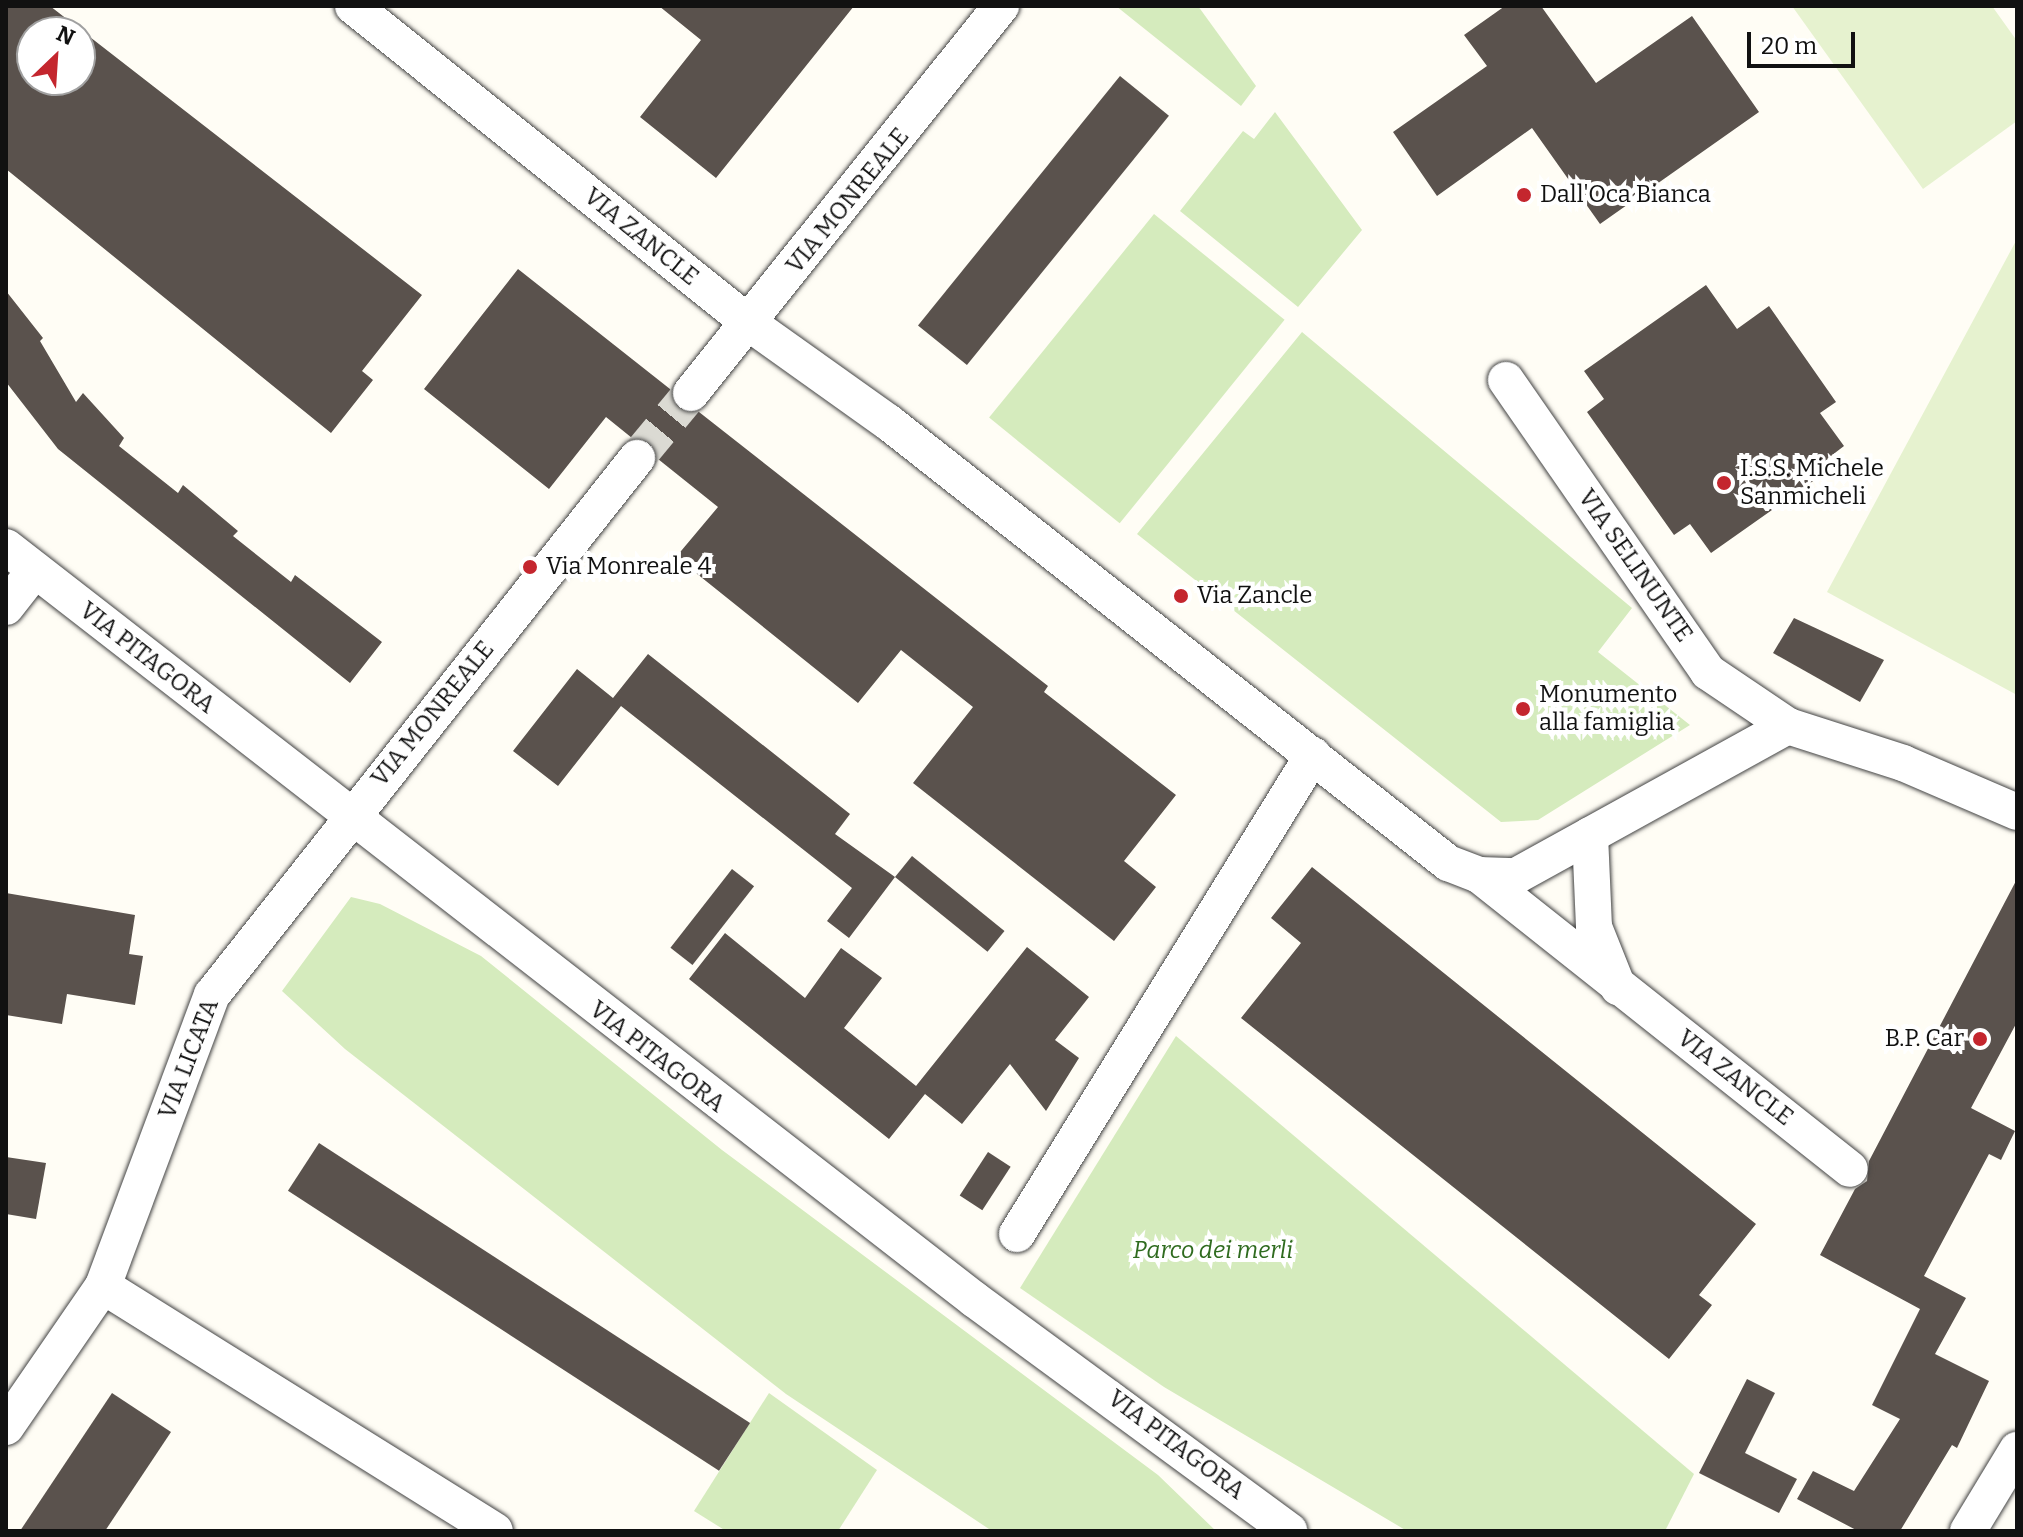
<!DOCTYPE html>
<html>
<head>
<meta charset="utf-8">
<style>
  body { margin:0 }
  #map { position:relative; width:2023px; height:1537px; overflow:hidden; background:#fffdf5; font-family:Bitter,serif }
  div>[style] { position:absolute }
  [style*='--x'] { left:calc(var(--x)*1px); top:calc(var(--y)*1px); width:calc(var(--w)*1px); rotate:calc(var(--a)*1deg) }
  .green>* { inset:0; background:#d5ebbd; transform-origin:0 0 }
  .pitch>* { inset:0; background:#e6f2cf }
  .building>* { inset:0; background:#5a524d; transform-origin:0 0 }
  .street-tunnel>* { height:36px; margin-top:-18px; transform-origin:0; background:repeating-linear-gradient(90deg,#dbdad3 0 36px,transparent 0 54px) }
  .roads { filter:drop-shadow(0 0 2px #444) drop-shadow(0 0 2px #444) }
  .street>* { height:36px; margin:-18px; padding:0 18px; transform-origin:18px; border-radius:18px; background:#fff }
  .dots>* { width:22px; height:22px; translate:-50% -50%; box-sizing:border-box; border:4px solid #fff; border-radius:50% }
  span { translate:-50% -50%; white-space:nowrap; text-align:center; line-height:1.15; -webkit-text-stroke:8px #fff; paint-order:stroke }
  .poi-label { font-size:24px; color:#111 }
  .left { translate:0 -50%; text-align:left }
  .right { translate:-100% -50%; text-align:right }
  .street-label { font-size:24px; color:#111 }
  .park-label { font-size:24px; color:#2f6b1f; font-style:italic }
  .frame { position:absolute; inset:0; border:8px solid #111; pointer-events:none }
  .north { position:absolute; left:16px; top:16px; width:80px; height:80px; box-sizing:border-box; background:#fff; border:2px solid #a0a0a0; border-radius:50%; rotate:25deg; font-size:22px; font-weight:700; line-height:32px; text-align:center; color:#111 }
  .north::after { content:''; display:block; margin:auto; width:28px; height:36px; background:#c4262e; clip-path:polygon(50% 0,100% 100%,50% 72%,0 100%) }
  .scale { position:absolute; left:1747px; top:32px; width:108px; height:36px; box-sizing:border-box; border:4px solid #111; border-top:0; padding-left:10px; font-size:24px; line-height:28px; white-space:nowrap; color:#111; -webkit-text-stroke:6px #fff; paint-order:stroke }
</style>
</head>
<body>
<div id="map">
  <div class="green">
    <div style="clip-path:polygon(1116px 6px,1198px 6px,1256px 86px,1241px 106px)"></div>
    <div style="clip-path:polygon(1275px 112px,1362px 230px,1298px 307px,1180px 211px,1243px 131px,1254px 139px)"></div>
    <div style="left:1154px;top:214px;width:168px;height:262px;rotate:39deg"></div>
    <div style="clip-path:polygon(1302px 332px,1632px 608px,1598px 652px,1690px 725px,1538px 820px,1501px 822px,1137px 534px)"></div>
    <div style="clip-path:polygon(351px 897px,380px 904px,481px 956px,722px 1150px,1158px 1475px,1216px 1531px,992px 1531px,786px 1394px,345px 1049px,282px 991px)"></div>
    <div style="clip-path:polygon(1176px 1036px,1694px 1474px,1665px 1531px,1407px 1531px,1164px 1387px,1020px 1288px)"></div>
    <div style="clip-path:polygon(769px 1393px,877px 1470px,838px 1531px,726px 1531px,694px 1511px)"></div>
  </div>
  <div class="pitch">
    <div style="clip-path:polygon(1792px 6px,1992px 6px,2017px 41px,2017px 121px,1923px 189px)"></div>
    <div style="clip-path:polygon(2017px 239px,2017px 695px,1827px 592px)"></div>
  </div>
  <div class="building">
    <div style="clip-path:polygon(evenodd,6px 6px,50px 6px,422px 295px,362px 371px,373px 380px,331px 433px,6px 169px,6px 6px,32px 32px,80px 32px,80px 80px,32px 80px,32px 32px)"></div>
    <div style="clip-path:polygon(659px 6px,854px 6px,716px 178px,640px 117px,701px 40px)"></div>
    <div style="clip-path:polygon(1505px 6px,1541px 6px,1596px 83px,1692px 16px,1759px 112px,1600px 224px,1532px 128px,1437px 196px,1393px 132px,1487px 66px,1464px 35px)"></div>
    <div style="left:1120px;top:76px;width:63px;height:321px;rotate:39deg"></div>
    <div style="clip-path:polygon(518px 269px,670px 389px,679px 410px,699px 412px,1048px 686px,1044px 692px,1176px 795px,1124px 861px,1156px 887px,1114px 941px,913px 783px,973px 707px,901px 650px,858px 703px,676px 557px,718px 507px,658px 459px,651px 442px,632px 438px,606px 417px,549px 489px,424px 389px)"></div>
    <div style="clip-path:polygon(1706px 285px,1737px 329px,1769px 306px,1836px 402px,1820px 413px,1844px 446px,1827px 459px,1833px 467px,1711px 553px,1690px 524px,1674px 535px,1587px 412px,1604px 399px,1584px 371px)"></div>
    <div style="clip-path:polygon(6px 291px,43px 338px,40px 341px,76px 402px,83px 393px,124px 438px,119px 446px,178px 493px,183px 485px,238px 531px,233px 536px,291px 582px,295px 575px,382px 642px,350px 683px,58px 449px,6px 382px)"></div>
    <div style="clip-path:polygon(1794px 618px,1884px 660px,1860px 702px,1773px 653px)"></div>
    <div style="clip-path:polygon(648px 654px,850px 814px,835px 834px,895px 877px,849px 938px,827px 921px,852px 888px,621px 706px,558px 786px,513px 751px,577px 669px,613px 698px)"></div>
    <div style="left:912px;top:856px;width:119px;height:27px;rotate:39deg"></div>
    <div style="clip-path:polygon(1312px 867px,1756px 1224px,1699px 1295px,1712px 1305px,1669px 1359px,1241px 1018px,1301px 943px,1271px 918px)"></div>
    <div style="left:732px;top:869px;width:28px;height:100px;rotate:38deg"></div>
    <div style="clip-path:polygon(2017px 879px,2017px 1022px,1971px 1108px,2015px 1131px,2001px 1160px,1989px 1154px,1924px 1276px,1966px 1298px,1935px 1354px,1989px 1381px,1957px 1448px,1952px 1445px,1900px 1531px,1858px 1531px,1797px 1499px,1813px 1471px,1854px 1491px,1900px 1419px,1872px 1405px,1920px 1309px,1820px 1255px,1855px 1189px,1867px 1181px,1869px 1161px)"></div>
    <div style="clip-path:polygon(6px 893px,135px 915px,129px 954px,143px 956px,135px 1005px,67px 994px,62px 1024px,6px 1015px)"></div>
    <div style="clip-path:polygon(725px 933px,805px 998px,841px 948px,882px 978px,844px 1028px,921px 1090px,916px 1086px,1027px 947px,1089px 997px,1055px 1040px,1079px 1058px,1046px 1111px,1010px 1064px,962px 1124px,925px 1094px,889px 1139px,689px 979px)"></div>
    <div style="left:319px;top:1143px;width:514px;height:57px;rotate:33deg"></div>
    <div style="left:988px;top:1152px;width:27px;height:52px;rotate:33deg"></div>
    <div style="clip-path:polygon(6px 1157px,46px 1163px,36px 1219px,6px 1214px)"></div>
    <div style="clip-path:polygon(1747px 1379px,1775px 1393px,1745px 1453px,1797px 1479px,1779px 1513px,1699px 1473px)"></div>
    <div style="clip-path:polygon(112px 1393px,171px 1432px,105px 1531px,20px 1531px)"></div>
  </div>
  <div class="street-tunnel">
    <div style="--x:637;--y:458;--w:85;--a:-50.3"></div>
  </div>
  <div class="roads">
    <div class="street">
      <div style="--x:353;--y:6;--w:507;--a:38.68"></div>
      <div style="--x:749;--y:323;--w:171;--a:35.5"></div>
      <div style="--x:888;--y:422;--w:713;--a:38.22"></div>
      <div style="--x:1448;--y:863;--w:33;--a:21"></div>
      <div style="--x:1479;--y:875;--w:473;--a:38.4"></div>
      <div style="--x:1506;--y:380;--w:355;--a:55.3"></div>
      <div style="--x:1708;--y:672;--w:97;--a:34"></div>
      <div style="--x:691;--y:393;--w:496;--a:-51.3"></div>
      <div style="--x:6;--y:547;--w:1227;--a:37.85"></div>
      <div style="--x:975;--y:1300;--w:390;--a:36.3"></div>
      <div style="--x:6;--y:607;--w:47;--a:-51.9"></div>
      <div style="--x:1590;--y:835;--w:92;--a:87.5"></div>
      <div style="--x:1594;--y:927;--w:65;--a:68.2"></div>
      <div style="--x:1479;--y:875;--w:37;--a:2"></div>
      <div style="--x:1516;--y:876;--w:311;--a:-28.9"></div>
      <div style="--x:1788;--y:726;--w:121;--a:17.8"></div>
      <div style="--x:1903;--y:763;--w:124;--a:23.3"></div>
      <div style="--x:1017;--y:1234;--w:563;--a:-58.29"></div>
      <div style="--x:103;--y:1286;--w:462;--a:32"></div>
      <div style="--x:6;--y:1427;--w:171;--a:-55.5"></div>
      <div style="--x:103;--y:1286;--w:311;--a:-69.5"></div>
      <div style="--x:212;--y:995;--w:685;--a:-51.64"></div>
      <div style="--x:1968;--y:1531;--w:95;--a:-58.8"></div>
    </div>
  </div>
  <div class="dots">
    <div style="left:1524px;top:195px;background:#c4262e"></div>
    <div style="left:1724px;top:483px;background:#c4262e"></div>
    <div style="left:530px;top:567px;background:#c4262e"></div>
    <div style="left:1181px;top:596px;background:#c4262e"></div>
    <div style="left:1523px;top:709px;background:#c4262e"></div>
    <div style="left:1980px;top:1039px;background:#c4262e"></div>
  </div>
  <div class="poi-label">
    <span class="left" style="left:1540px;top:195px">Dall'Oca Bianca</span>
    <span class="left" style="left:1740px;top:483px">I.S.S. Michele<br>Sanmicheli</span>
    <span class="left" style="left:546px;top:567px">Via Monreale 4</span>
    <span class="left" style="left:1197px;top:596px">Via Zancle</span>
    <span class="left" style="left:1539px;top:709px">Monumento<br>alla famiglia</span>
    <span class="right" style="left:1964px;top:1039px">B.P. Car</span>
  </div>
  <div class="street-label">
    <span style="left:848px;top:201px;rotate:-51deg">VIA MONREALE</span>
    <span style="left:641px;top:237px;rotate:39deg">VIA ZANCLE</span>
    <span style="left:1635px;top:566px;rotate:55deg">VIA SELINUNTE</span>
    <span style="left:147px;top:658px;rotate:38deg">VIA PITAGORA</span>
    <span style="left:433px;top:714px;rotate:-51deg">VIA MONREALE</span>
    <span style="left:657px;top:1057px;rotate:38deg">VIA PITAGORA</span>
    <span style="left:189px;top:1059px;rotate:-69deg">VIA LICATA</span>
    <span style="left:1735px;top:1078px;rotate:38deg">VIA ZANCLE</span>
    <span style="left:1176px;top:1445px;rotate:37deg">VIA PITAGORA</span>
  </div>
  <div class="park-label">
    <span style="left:1213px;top:1251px">Parco dei merli</span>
  </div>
  <div class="frame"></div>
  <div class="north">N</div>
  <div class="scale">20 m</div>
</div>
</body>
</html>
